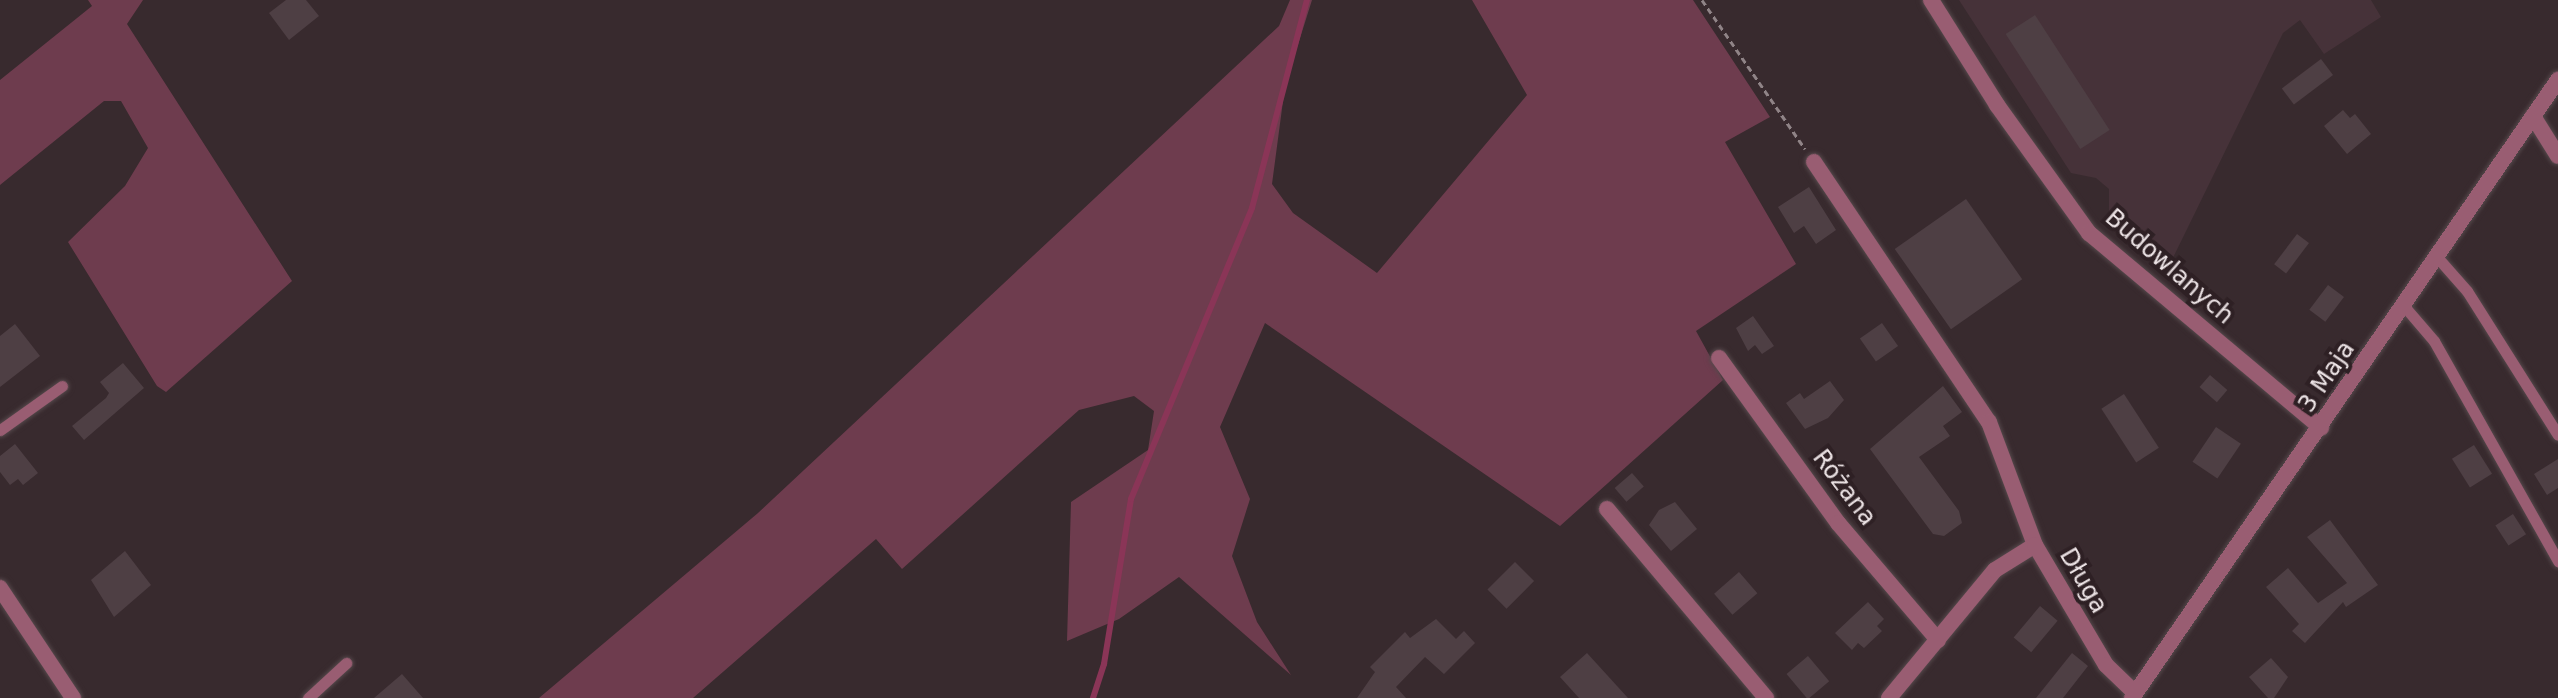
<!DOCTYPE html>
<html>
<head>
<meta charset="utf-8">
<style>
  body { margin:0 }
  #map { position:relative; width:2558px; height:698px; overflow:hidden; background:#382a2e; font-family:"DejaVu Sans",sans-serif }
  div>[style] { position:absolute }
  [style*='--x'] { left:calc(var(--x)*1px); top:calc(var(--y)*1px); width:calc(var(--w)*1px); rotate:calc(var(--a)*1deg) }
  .built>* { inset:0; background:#463239 }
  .green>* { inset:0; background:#6e3c4e }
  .stream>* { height:6px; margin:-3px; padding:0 3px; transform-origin:3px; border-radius:3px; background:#8a3557 }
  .building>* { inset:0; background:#4e3f44; transform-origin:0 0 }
  .path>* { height:3px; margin-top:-1.5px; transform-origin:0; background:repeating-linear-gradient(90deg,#908487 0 6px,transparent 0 10px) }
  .roads { filter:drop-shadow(0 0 2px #55484b) drop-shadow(0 0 2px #55484b) }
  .service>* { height:11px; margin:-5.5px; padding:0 5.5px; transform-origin:5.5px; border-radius:5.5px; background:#995d72 }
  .minor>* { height:16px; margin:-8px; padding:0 8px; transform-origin:8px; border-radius:8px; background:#995d72 }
  .tertiary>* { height:16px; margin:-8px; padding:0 8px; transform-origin:8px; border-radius:8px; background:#995d72 }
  span { translate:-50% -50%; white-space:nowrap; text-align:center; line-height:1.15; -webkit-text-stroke:8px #2e2024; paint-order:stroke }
  .street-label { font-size:24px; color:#ede4e6 }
</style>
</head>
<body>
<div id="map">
  <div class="built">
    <div style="clip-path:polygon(1959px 0,2371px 0,2381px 17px,2324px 54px,2300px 20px,2283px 33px,2167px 270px,2109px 217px,2109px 189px,2096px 178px,2071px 173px)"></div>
  </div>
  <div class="green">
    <div style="clip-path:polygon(88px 0,143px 0,127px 24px,292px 281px,166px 392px,157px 386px,68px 242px,125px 186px,148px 148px,121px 101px,104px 101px,0 185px,0 80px,92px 6px)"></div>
    <div style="clip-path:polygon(1290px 0,1312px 0,1285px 86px,1272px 184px,1293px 213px,1377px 273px,1527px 95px,1472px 0,1693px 0,1770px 117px,1725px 142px,1796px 264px,1696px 331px,1723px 380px,1560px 526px,1265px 323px,1220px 427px,1250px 499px,1232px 556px,1257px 622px,1291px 675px,1179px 577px,1119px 619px,1067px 641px,1071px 502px,1148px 450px,1154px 411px,1134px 396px,1079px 410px,902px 569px,876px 539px,693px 698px,539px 698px,758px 513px,1279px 26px)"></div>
  </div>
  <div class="stream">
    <div style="--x:1093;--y:698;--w:36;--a:-72"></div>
    <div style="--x:1104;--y:664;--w:167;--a:-80.7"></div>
    <div style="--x:1131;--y:499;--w:315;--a:-67.4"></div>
    <div style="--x:1252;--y:208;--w:215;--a:-75.2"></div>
  </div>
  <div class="building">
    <div style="clip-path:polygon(286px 0,306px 0,319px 16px,289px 40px,269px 13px)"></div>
    <div style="left:2035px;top:15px;width:137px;height:35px;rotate:57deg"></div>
    <div style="left:2321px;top:59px;width:20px;height:49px;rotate:53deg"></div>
    <div style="clip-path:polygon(2343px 110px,2350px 118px,2355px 114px,2371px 134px,2347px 154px,2324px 126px)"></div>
    <div style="clip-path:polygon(1809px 187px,1836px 230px,1816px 244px,1804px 226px,1794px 233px,1778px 207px)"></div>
    <div style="left:1966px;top:199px;width:98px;height:87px;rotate:55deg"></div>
    <div style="left:2297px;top:234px;width:15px;height:38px;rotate:37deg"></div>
    <div style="left:2328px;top:285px;width:20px;height:31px;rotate:37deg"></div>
    <div style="clip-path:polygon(1753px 316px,1774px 346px,1762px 354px,1755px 345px,1748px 351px,1736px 328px)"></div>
    <div style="left:1882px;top:323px;width:28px;height:27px;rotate:55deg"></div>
    <div style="clip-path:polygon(15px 324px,40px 356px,0 387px,0 336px)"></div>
    <div style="clip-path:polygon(123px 363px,144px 388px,84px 440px,72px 426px,106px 398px,109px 393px,100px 382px)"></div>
    <div style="left:2210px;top:375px;width:23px;height:16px;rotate:41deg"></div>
    <div style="clip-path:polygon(1830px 381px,1844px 400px,1828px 418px,1805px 429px,1786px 403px,1800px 393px,1804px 399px)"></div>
    <div style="clip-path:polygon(1943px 386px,1962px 412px,1943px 426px,1950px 436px,1919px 457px,1959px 511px,1962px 523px,1944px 536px,1933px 534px,1870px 449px)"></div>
    <div style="left:2124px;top:394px;width:64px;height:27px;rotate:57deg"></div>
    <div style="left:2216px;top:427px;width:30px;height:42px;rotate:34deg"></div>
    <div style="clip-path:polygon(15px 444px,38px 473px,23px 485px,18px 479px,10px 485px,0 472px,0 456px)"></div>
    <div style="left:2474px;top:445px;width:34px;height:26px;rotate:58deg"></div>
    <div style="clip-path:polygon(2558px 459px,2558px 488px,2547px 495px,2534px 474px)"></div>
    <div style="left:1632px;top:473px;width:18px;height:23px;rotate:49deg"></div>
    <div style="clip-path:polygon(1675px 502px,1697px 529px,1671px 551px,1649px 525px,1659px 510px)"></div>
    <div style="left:2513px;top:514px;width:24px;height:21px;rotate:57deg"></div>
    <div style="clip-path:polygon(2330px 520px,2378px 585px,2346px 607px,2343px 602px,2305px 643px,2292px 631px,2299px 624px,2266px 587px,2288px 568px,2318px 603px,2347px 583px,2307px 537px)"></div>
    <div style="clip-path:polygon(125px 551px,151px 585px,114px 617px,91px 580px)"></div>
    <div style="left:1515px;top:562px;width:27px;height:39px;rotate:45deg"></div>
    <div style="left:1739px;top:572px;width:28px;height:33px;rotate:49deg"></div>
    <div style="clip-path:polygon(1868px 602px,1884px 619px,1877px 626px,1882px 631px,1864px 648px,1858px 643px,1852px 650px,1835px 633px)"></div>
    <div style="left:2040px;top:606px;width:23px;height:41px;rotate:40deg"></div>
    <div style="clip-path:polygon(1436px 619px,1456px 639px,1464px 631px,1475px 643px,1444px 674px,1425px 657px,1396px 687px,1406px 698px,1357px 698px,1375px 672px,1370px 667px,1405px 632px,1410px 638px)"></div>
    <div style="clip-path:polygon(1587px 653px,1628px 698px,1579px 698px,1560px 677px)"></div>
    <div style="clip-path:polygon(2072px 653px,2088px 666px,2063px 698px,2036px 698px)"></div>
    <div style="left:1808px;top:656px;width:33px;height:28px;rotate:50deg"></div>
    <div style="clip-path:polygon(2271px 658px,2288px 677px,2274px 698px,2268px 698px,2249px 677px)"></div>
    <div style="clip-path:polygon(402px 674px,423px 698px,374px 698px)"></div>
  </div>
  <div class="path">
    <div style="--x:1702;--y:0;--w:181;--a:55.3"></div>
  </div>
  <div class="roads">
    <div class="service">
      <div style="--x:2437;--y:257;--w:45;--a:48.6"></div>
      <div style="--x:2467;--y:291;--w:170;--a:57.7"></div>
      <div style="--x:2404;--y:306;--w:46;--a:49.4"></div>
      <div style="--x:2434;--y:341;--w:253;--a:60.6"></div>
      <div style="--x:0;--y:430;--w:76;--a:-35.4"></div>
      <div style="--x:308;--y:698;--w:52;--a:-42.6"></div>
    </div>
    <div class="minor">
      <div style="--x:1931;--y:0;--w:124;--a:57.8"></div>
      <div style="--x:1997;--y:105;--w:158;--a:54.3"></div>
      <div style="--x:2089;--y:233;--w:303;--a:40"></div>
      <div style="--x:2533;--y:116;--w:47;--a:58"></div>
      <div style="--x:1814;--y:162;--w:313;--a:56.1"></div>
      <div style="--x:1989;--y:422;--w:131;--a:69.5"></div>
      <div style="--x:1719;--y:358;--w:203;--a:54.2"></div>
      <div style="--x:1838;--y:523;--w:154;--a:49.5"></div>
      <div style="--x:1607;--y:509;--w:247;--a:49.9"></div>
      <div style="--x:1889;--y:698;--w:166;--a:-50.4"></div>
      <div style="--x:1995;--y:570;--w:47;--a:-32"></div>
      <div style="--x:2035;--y:545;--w:139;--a:59.4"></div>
      <div style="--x:2106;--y:665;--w:40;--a:44"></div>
    </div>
    <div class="tertiary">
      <div style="--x:0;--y:588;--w:132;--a:56.4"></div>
      <div style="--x:2132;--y:698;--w:751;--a:-55.42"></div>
    </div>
  </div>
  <div class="street-label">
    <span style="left:2169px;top:267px;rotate:41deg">Budowlanych</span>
    <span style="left:2327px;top:377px;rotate:-56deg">3 Maja</span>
    <span style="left:1844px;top:488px;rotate:53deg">Różana</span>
    <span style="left:2083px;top:581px;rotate:60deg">Długa</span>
  </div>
</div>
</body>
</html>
